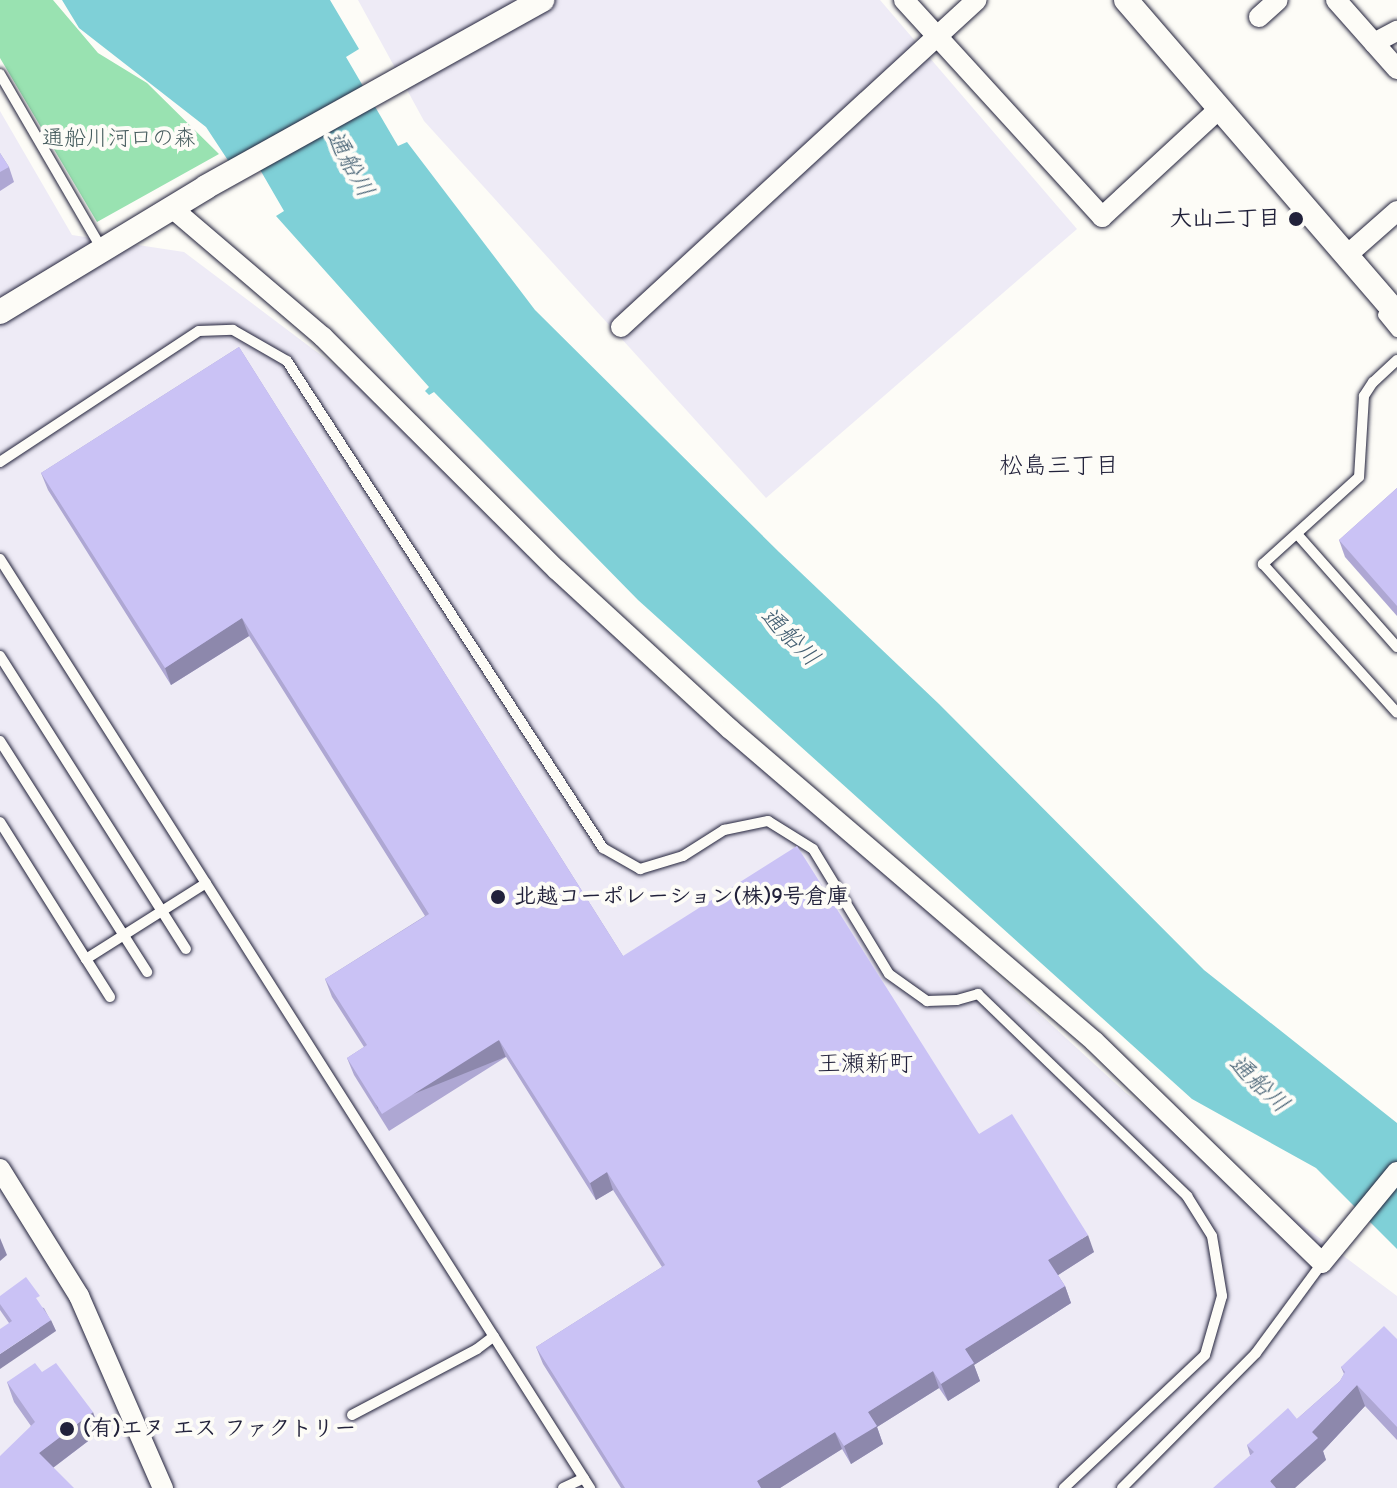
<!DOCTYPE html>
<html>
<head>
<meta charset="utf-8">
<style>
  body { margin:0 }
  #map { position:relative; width:1397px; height:1488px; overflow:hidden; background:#fdfcf7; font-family:"Comic Neue","Klee One",sans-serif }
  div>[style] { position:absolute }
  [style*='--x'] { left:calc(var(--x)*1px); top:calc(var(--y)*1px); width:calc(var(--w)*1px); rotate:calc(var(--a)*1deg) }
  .built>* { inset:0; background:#eeebf6 }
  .green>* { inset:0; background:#99e2b1 }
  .water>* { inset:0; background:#7fd0d7 }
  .roads { filter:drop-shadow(0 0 2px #22223b) drop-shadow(0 0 2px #22223b) }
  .service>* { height:10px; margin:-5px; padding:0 5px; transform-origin:5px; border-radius:5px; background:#fdfcf7 }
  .minor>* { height:20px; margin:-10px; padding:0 10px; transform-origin:10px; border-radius:10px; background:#fdfcf7 }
  .tertiary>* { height:24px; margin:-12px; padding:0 12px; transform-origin:12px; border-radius:12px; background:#fdfcf7 }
  .wall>* { inset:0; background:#aea7d3 }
  .shaded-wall>* { inset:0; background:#8d88ac; transform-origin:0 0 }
  .building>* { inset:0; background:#cac2f5 }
  .dots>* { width:22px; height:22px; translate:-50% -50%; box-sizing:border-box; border:4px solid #fdfcf7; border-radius:50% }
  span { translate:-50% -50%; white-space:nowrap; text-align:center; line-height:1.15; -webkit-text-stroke:8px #fdfcf7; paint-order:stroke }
  .park-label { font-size:22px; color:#465c5e }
  .poi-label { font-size:22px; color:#22223b; font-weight:700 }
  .right { translate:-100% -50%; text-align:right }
  .left { translate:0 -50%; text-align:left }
  .water-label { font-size:24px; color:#435f72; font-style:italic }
  .neighbourhood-label { font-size:24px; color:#22223b }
</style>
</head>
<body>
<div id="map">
  <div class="built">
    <div style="clip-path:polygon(358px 0,880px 0,1077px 229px,766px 498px,424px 121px)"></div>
    <div style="clip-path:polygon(0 111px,72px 235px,184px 252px,362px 386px,664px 685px,911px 896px,1126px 1093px,1397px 1296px,1397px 1488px,0 1488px)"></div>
  </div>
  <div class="green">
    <div style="clip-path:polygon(0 0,53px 0,98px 53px,147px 83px,219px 154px,97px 222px,0 58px)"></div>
  </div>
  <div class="water">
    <div style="clip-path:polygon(62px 0,330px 0,359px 49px,346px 57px,398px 146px,407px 142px,535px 310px,779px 552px,939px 704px,1204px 970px,1397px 1123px,1397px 1249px,1316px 1168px,1192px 1099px,638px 600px,434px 392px,429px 395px,425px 391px,429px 387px,276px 216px,284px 211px,255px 161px,235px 171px,206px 127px,79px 28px)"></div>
  </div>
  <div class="roads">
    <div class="service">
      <div style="--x:0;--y:74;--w:203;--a:59.8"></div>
      <div style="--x:1383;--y:315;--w:22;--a:51"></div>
      <div style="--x:1397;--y:360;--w:33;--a:137"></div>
      <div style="--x:1373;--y:382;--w:17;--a:123"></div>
      <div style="--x:1364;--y:396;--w:81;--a:93.5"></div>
      <div style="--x:1359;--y:477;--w:130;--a:137.8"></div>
      <div style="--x:1263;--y:564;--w:200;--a:48"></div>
      <div style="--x:0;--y:462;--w:238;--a:-33.4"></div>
      <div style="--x:199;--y:331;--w:34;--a:-2"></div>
      <div style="--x:233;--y:330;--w:62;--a:29.9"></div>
      <div style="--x:287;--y:361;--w:581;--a:57.02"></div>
      <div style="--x:603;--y:848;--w:43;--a:29.6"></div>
      <div style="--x:640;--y:869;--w:45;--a:-16.8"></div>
      <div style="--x:683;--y:856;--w:49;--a:-32.4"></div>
      <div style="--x:724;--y:830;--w:45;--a:-11.6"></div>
      <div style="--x:768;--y:821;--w:53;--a:31.9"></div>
      <div style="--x:813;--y:849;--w:146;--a:58.7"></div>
      <div style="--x:889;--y:974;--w:47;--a:35.4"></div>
      <div style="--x:927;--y:1001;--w:30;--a:-2"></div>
      <div style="--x:957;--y:1000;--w:22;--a:-16"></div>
      <div style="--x:978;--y:994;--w:291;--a:44"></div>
      <div style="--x:1187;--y:1196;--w:47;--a:58"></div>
      <div style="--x:1212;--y:1236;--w:61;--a:80.5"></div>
      <div style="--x:1222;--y:1296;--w:61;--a:106.1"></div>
      <div style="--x:1205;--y:1355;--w:194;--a:136.7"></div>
      <div style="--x:1297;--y:534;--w:151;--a:48.5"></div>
      <div style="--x:0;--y:559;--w:1101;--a:57.58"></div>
      <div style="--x:0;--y:656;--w:347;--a:57.6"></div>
      <div style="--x:0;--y:741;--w:274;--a:57.5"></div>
      <div style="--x:0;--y:822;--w:162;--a:57.9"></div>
      <div style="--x:86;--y:959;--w:142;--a:-32.3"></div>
      <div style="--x:86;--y:959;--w:45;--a:57.7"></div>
      <div style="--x:352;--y:1415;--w:141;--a:-27.8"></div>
      <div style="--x:477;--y:1349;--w:21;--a:-37"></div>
      <div style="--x:563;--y:1488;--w:23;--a:-25"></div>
      <div style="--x:1122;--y:1488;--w:190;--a:-45.2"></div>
      <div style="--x:1256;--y:1353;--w:112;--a:-53.7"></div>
    </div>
    <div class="minor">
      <div style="--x:904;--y:0;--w:294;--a:47.6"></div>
      <div style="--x:1102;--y:217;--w:159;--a:-42.7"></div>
      <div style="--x:1336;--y:0;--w:92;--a:48.5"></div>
      <div style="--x:1259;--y:17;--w:25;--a:-42"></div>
      <div style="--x:1374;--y:43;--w:26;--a:-28"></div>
      <div style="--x:172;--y:208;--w:199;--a:40.5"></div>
      <div style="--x:323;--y:337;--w:330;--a:44.9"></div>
      <div style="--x:557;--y:570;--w:235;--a:42.6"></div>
      <div style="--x:730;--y:729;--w:479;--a:40.6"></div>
      <div style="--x:1094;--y:1041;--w:318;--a:44.2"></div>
      <div style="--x:1322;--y:1263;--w:118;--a:-50.5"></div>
      <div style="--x:1346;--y:256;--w:68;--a:-41.4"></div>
      <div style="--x:621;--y:327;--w:483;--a:-42.6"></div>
      <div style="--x:0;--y:1169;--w:150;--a:58.1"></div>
      <div style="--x:79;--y:1296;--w:210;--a:66.4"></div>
    </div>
    <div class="tertiary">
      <div style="--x:1126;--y:0;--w:415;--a:49.2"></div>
      <div style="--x:0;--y:312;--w:241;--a:-31.2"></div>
      <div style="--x:206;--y:187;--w:385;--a:-29.1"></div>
    </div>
  </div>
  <div class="wall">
    <div style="clip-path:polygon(0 153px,9px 167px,14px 182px,0 191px)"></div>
    <div style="clip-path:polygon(239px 347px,623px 956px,979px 1134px,1094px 1252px,1058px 1275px,1065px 1286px,1071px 1303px,974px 1365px,980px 1381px,948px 1401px,939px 1388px,877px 1427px,883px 1444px,851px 1464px,842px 1449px,780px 1488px,621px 1488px,543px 1364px,536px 1347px,662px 1267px,613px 1190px,596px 1200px,506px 1057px,389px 1131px,354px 1075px,347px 1058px,364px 1047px,332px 997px,325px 979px,425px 916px,249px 636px,171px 685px,48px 490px,41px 473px)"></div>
    <div style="clip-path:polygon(1397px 488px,1397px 616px,1345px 557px,1339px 540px)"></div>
    <div style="clip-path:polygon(0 1296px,44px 1308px,56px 1331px,9px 1323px,0 1310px)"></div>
    <div style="clip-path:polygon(1397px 1339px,1397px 1440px,1365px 1406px,1323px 1451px,1326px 1460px,1250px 1455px,1247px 1445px,1297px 1419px,1340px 1381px,1344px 1374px,1341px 1367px)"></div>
    <div style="clip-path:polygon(42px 1372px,100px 1432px,53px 1468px,0 1488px,31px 1426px,14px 1402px,7px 1382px)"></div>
  </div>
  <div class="shaded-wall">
    <div style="clip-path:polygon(242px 618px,249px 636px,171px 685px,165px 668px)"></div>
    <div style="left:499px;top:1040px;width:18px;height:138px;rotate:68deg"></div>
    <div style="clip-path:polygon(607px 1172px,613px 1190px,596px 1200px,590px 1183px)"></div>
    <div style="clip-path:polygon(1088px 1235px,1094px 1252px,1055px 1277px,1048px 1260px)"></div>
    <div style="clip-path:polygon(0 1238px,7px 1255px,0 1261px)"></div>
    <div style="clip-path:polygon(1065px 1286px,1071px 1303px,974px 1365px,980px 1381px,948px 1401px,941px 1384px,965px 1349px)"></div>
    <div style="clip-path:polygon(51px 1320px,56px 1331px,0 1369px,0 1354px)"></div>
    <div style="clip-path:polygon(933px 1371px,939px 1388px,877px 1427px,883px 1444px,851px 1464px,844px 1446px,868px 1412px)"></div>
    <div style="clip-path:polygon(1357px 1385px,1365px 1406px,1323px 1451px,1326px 1460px,1295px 1488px,1272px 1488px,1270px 1481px,1312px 1432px)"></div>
    <div style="clip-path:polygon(93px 1412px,100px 1432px,46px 1473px,39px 1453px)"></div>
    <div style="clip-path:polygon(835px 1432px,842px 1449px,780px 1488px,759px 1488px,757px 1481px)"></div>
  </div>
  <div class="building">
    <div style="clip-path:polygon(0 153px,9px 167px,0 172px)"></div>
    <div style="clip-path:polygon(239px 347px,623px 956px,797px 846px,979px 1134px,1012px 1114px,1088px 1235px,1048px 1260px,1065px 1286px,965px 1349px,974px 1363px,941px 1384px,933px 1371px,868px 1412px,877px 1426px,844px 1446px,835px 1432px,757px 1481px,761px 1488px,625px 1488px,536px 1347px,665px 1265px,607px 1172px,590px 1183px,499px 1040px,382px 1114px,347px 1058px,367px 1045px,325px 979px,429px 914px,242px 618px,165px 668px,41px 473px)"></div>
    <div style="clip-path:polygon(1397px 488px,1397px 606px,1339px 540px)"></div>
    <div style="clip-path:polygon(26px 1277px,40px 1296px,36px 1298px,51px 1320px,0 1354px,0 1329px,12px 1321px,0 1304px,0 1296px)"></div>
    <div style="clip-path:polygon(1384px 1326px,1397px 1339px,1397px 1427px,1357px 1385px,1312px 1432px,1318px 1438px,1270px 1481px,1276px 1488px,1213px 1488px,1254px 1452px,1247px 1445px,1288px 1408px,1297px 1419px,1340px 1381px,1345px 1372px,1341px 1367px)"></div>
    <div style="clip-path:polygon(35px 1363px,42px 1372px,56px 1363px,93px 1412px,39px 1453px,74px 1488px,0 1488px,0 1456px,35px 1422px,7px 1382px)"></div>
  </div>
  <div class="dots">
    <div style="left:1296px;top:219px;background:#22223b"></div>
    <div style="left:498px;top:897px;background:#22223b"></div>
    <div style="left:67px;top:1429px;background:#22223b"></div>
  </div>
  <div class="park-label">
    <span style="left:119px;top:139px">通船川河口の森</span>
  </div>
  <div class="poi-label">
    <span class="right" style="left:1280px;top:219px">大山二丁目</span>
    <span class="left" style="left:514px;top:897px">北越コーポレーション(株)9号倉庫</span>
    <span class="left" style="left:83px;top:1429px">(有)エヌ エス ファクトリー</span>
  </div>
  <div class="water-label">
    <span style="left:350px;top:164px;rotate:61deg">通船川</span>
    <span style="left:790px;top:637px;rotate:45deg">通船川</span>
    <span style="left:1259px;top:1084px;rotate:43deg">通船川</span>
  </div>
  <div class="neighbourhood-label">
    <span style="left:1059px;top:466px">松島三丁目</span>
    <span style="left:865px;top:1064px">王瀬新町</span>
  </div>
</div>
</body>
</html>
